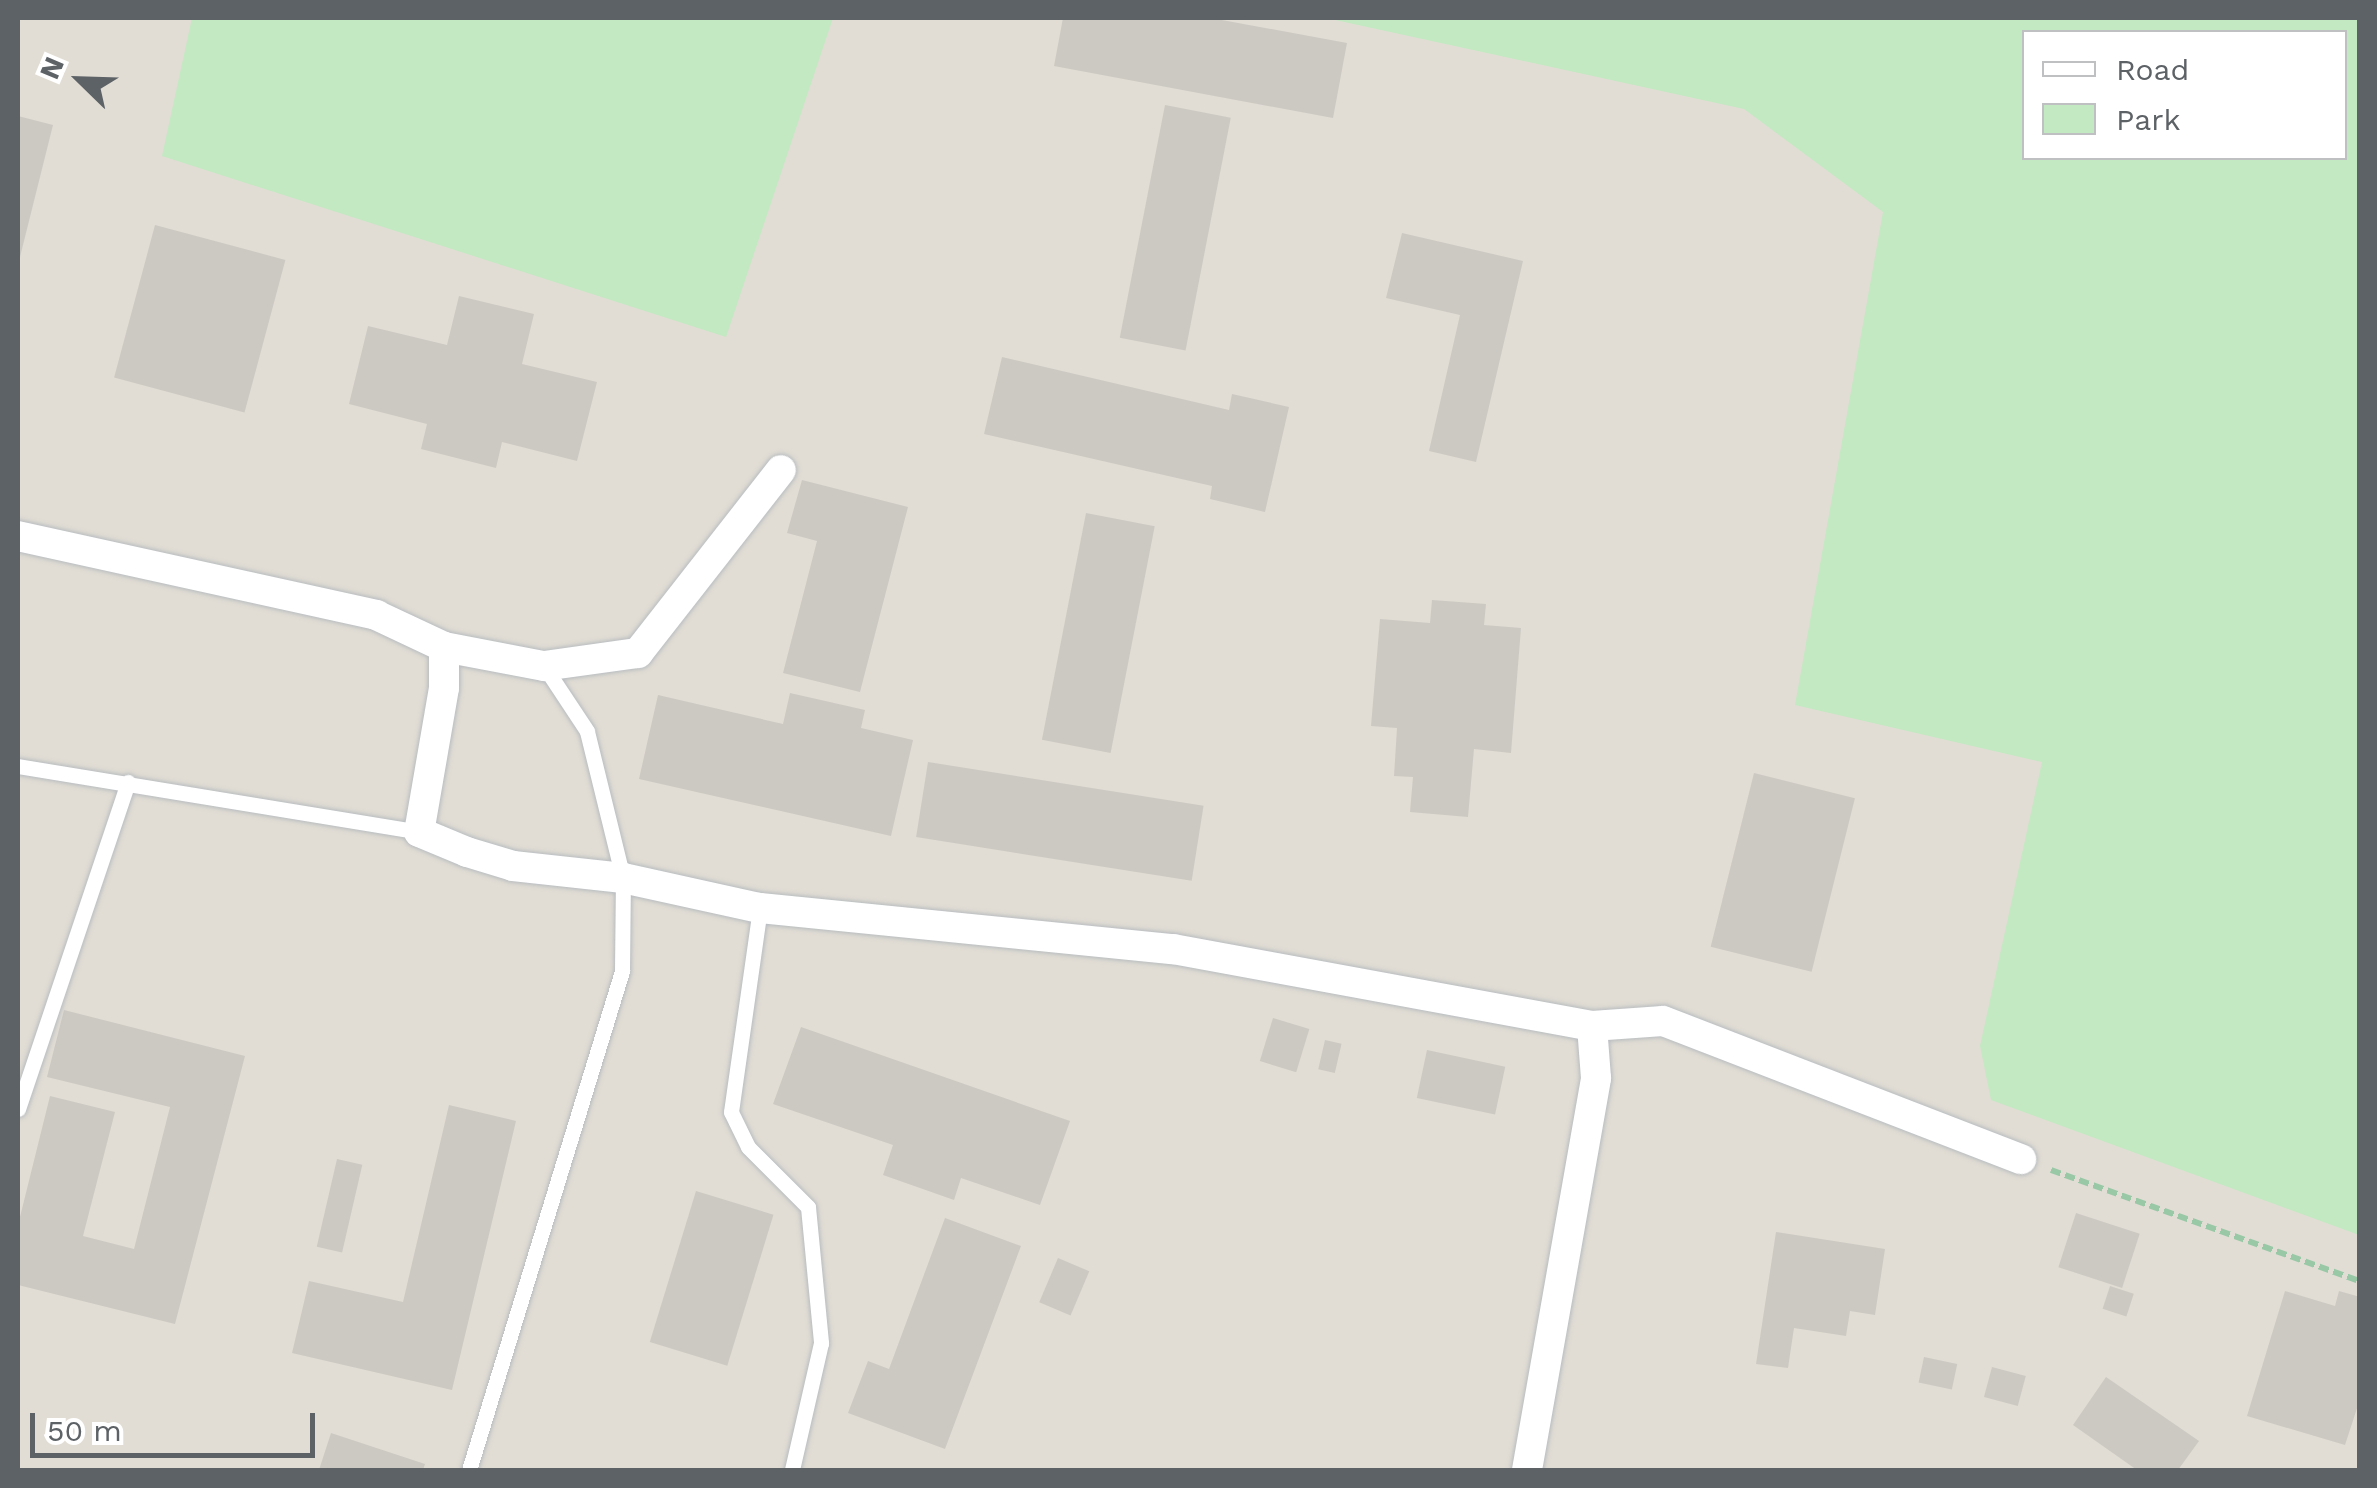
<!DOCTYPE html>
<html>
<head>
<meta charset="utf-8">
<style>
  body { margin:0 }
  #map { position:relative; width:2377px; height:1488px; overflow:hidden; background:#f0eee6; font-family:"Work Sans",sans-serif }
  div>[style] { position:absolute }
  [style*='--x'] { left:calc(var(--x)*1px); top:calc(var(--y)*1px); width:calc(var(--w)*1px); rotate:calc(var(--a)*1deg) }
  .education>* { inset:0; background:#e1ddd4 }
  .green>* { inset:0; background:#c2e9c1 }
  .building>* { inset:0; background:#ccc9c3; transform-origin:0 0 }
  .path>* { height:6px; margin-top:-3px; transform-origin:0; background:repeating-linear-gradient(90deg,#99c8a6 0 10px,transparent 0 15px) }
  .roads { filter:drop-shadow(0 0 2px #b8bcc0) drop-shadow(0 0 2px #b8bcc0) }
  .lane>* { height:15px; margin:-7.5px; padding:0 7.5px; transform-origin:7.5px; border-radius:7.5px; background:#fff }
  .street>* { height:30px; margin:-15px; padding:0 15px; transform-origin:15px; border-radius:15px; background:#fff }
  span { translate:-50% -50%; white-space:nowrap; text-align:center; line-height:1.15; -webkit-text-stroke:8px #fff; paint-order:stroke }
  .frame { position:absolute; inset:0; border:20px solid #5d6267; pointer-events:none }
  .legend { position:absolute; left:2022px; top:30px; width:325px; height:130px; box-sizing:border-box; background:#fff; border:2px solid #bec0c2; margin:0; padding:12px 18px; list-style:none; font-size:30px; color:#5d6267 }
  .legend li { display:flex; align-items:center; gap:20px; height:50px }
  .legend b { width:50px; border:2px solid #bec0c2 }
  .north { position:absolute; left:30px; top:30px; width:100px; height:100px; -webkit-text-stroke:8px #fff; paint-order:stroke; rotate:293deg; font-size:28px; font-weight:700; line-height:40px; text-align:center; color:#5d6267 }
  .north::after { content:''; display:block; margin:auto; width:35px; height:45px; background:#5d6267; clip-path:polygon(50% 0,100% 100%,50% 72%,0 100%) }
  .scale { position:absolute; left:30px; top:1413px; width:285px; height:45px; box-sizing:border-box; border:5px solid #5d6267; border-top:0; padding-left:12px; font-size:30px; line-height:35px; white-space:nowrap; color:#5d6267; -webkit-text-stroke:8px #fff; paint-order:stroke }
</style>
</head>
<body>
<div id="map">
  <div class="education">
    <div style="clip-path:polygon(evenodd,18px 18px,2359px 18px,2359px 1470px,18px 1470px,18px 18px,2024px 32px,2344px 32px,2344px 158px,2024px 158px,2024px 32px)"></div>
  </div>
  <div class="green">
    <div style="clip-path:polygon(192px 18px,833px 18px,726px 337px,162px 156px)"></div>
    <div style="clip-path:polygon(evenodd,1326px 18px,2359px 18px,2359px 1235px,1991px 1100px,1980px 1046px,2042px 762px,1795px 705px,1883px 212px,1744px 109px,1326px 18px,2024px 32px,2344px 32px,2344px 158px,2024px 158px,2024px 32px)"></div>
  </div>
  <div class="building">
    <div style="clip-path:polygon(1063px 18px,1211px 18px,1347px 43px,1333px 118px,1054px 66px)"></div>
    <div style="left:1165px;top:105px;width:67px;height:237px;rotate:11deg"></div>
    <div style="clip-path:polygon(18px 116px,53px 125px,19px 261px,18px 261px)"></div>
    <div style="left:155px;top:225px;width:135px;height:158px;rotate:15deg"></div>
    <div style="clip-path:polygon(1402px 233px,1523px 261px,1476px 462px,1429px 451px,1460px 315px,1386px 298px)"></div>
    <div style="clip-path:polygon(459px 296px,534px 314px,522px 364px,597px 382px,577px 461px,502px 442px,496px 468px,421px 449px,427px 424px,349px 404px,368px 326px,447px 345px)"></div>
    <div style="clip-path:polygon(1002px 357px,1229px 410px,1232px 394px,1289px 407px,1265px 512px,1210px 499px,1212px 486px,984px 434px)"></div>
    <div style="clip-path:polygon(802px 480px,908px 507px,860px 692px,783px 673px,817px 541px,787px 533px)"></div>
    <div style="left:1086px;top:513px;width:70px;height:231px;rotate:11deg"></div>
    <div style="clip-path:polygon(1432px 600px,1486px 604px,1484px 625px,1521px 628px,1511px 753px,1474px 749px,1468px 817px,1410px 812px,1413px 777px,1394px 776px,1397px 728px,1371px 726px,1380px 619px,1430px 623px)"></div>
    <div style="clip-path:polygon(790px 693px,865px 710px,861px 728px,913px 740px,891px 836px,639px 779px,658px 695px,783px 724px)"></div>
    <div style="left:928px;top:762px;width:279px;height:76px;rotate:9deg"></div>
    <div style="left:1754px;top:773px;width:104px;height:179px;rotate:14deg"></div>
    <div style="clip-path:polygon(64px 1010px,245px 1056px,175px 1324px,18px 1285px,18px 1225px,50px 1096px,115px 1112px,83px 1236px,134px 1249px,170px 1107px,47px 1077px)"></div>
    <div style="left:1273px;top:1018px;width:38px;height:45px;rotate:17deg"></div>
    <div style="clip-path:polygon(801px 1027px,1070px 1121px,1040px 1205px,961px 1178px,954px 1200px,883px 1175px,893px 1145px,773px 1104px)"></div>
    <div style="left:1325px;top:1040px;width:17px;height:30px;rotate:13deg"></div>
    <div style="left:1427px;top:1050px;width:80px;height:49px;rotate:12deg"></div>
    <div style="clip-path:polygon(449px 1105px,516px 1121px,452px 1390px,292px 1353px,309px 1281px,403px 1302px)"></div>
    <div style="left:337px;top:1159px;width:26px;height:90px;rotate:13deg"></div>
    <div style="left:696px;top:1191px;width:81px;height:158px;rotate:17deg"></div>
    <div style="left:2076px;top:1213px;width:67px;height:57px;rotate:18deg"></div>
    <div style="clip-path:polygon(945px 1218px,1021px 1246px,945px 1449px,848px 1413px,868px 1361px,889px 1369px)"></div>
    <div style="clip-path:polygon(1776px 1232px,1885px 1249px,1875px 1315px,1850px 1311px,1846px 1336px,1794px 1328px,1788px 1368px,1756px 1364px)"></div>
    <div style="left:1058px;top:1258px;width:34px;height:48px;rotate:23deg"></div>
    <div style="left:2110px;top:1286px;width:25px;height:24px;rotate:18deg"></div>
    <div style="clip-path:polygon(2285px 1291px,2335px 1306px,2339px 1291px,2360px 1297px,2360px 1399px,2345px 1445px,2247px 1416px)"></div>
    <div style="left:1924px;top:1357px;width:34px;height:26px;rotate:12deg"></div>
    <div style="left:1992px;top:1367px;width:35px;height:31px;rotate:15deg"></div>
    <div style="clip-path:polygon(2106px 1377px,2199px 1441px,2178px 1470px,2137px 1470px,2073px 1425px)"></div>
    <div style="clip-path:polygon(331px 1433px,425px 1464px,423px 1470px,319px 1470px)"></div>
  </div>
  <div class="path">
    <div style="--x:2051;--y:1170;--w:328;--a:19.8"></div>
  </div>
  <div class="roads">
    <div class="lane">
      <div style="--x:18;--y:766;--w:406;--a:9.3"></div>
      <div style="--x:760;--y:908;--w:206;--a:98.1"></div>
      <div style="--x:731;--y:1112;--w:39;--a:64"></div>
      <div style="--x:748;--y:1147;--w:85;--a:45"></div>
      <div style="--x:808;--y:1207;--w:137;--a:84.5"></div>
      <div style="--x:821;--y:1343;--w:130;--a:102.9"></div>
      <div style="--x:18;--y:1109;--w:345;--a:-71.4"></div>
      <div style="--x:469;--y:1470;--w:522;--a:-72.95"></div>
      <div style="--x:622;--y:971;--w:93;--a:-89.4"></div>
      <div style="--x:623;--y:878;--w:151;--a:-103.8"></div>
      <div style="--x:587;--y:731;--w:78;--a:-123.5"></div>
    </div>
    <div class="street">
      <div style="--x:18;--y:536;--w:367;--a:12.4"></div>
      <div style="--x:376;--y:615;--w:75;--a:25.2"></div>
      <div style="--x:444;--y:647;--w:41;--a:90"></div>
      <div style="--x:444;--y:688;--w:146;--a:99.8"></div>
      <div style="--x:419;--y:832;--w:52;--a:22.6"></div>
      <div style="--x:467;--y:852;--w:48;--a:16.9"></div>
      <div style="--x:513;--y:866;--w:111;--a:6.2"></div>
      <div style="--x:623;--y:878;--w:140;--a:12.4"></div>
      <div style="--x:760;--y:908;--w:415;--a:5.7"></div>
      <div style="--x:1173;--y:949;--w:426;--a:10.4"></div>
      <div style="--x:1592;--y:1026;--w:71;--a:-4"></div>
      <div style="--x:1663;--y:1021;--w:384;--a:21.1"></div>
      <div style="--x:444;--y:647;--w:102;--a:10.8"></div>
      <div style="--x:544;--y:666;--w:95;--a:-7.9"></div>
      <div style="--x:638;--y:653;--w:232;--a:-52"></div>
      <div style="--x:1527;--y:1470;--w:398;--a:-80"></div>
      <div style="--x:1596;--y:1078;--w:52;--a:-94.4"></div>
    </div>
  </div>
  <div class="frame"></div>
  <ul class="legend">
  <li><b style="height:12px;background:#fff"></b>Road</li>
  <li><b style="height:28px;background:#c2e9c1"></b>Park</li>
  </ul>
  <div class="north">N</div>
  <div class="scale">50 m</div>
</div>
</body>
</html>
